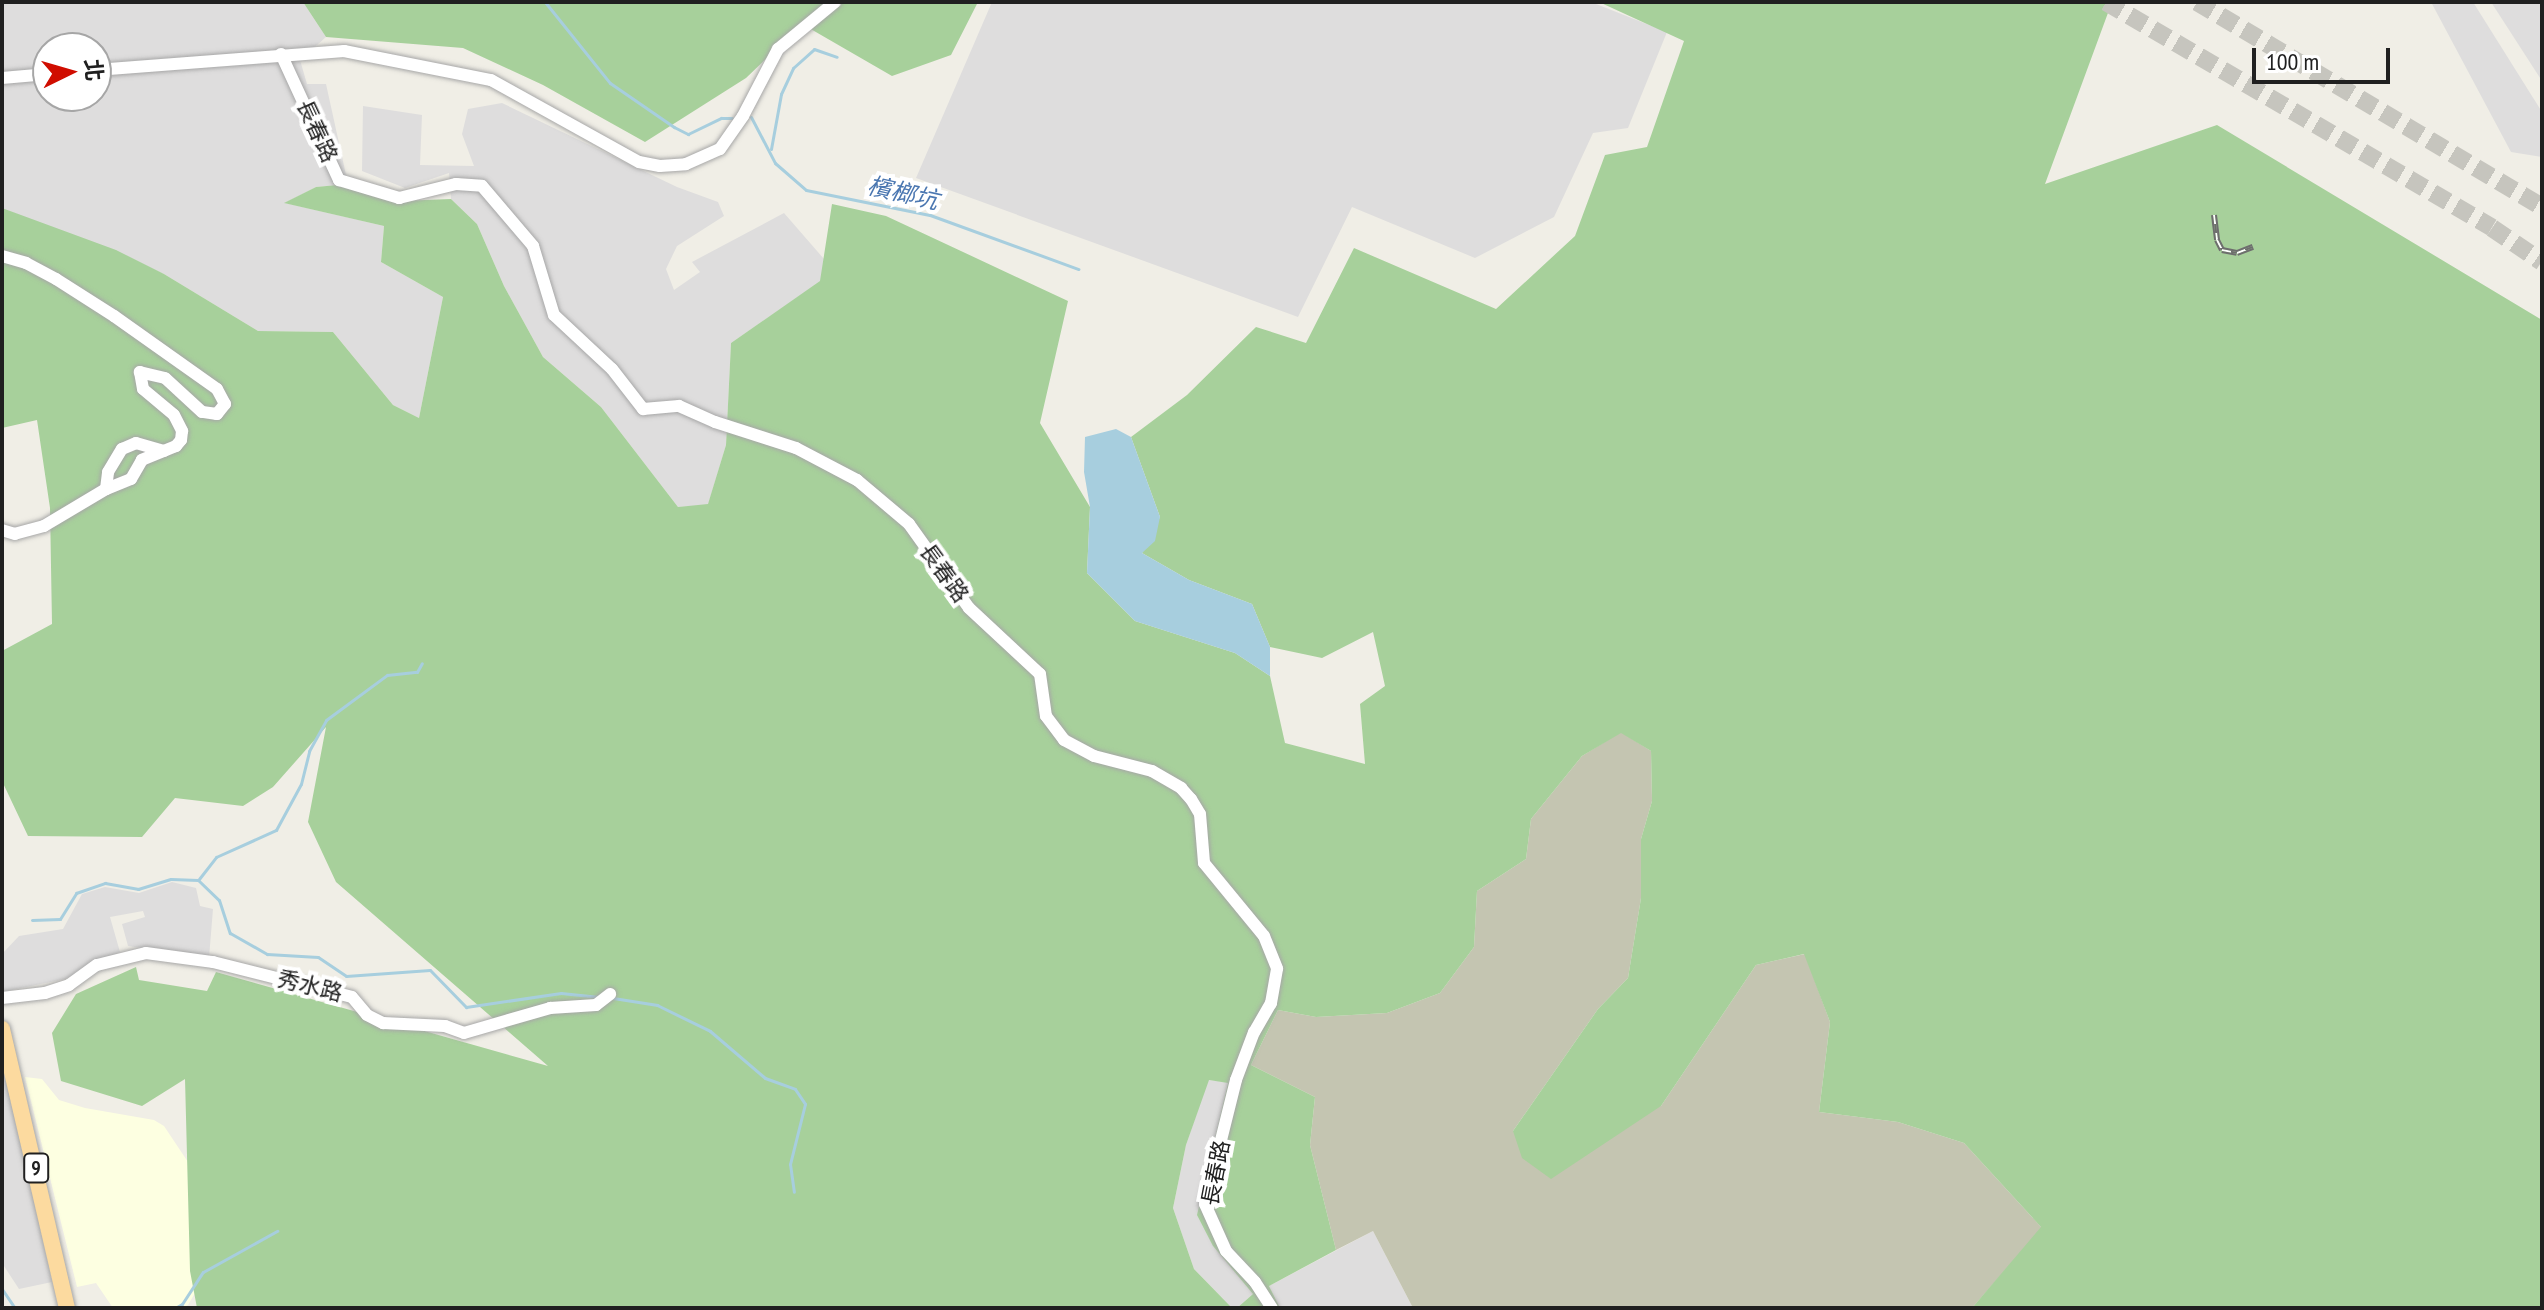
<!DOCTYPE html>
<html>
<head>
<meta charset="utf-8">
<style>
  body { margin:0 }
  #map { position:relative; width:2544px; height:1310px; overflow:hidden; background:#f0eee6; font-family:"PT Sans Narrow","Noto Sans TC",sans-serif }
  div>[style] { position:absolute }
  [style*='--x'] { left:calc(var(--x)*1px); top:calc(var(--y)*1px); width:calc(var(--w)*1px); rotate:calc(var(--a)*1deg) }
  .residential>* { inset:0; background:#dedddd }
  .education>* { inset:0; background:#fdffe1 }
  .construction>* { inset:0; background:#c4c5b1 }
  .forest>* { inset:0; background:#a7d09b }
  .water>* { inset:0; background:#a7cede }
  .stream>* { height:3px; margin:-1.5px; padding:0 1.5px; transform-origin:1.5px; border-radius:1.5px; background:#a7cede }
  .highway-tunnel>* { height:18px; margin-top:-9px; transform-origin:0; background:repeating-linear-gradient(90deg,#c6c5be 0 18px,transparent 0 27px) }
  .roads { filter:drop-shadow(0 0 2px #a7a7a7) drop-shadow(0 0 2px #a7a7a7) }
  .minor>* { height:12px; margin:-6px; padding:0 6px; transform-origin:6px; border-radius:6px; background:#fff }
  .major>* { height:16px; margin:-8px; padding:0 8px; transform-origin:8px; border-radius:8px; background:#fcda9f }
  .rail>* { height:6px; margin-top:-3px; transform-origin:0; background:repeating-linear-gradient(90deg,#fff 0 9px,#6e6e6e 0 18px); box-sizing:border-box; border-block:2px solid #6e6e6e }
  span { translate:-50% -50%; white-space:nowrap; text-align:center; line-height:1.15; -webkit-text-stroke:8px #fff; paint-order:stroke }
  .shield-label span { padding:2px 6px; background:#fff; border:2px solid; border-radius:6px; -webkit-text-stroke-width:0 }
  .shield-label { font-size:20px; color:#202020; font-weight:700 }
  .street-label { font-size:22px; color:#202020 }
  .water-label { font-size:24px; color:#4b77b1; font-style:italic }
  .frame { position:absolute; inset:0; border:4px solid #202020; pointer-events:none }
  .north { position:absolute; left:32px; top:32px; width:80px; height:80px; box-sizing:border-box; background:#fff; border:2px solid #a6a6a6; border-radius:50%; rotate:85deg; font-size:22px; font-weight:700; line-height:32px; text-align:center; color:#202020 }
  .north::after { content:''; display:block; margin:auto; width:28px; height:36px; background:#d00d00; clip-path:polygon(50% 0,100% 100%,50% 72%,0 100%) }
  .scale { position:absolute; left:2252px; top:48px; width:138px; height:36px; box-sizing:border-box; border:4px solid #202020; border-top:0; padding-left:10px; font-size:24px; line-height:28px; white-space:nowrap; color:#202020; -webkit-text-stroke:6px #fff; paint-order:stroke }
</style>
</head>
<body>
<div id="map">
  <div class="residential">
    <div style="clip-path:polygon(evenodd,2px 2px,303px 2px,326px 37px,300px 60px,307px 84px,326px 84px,348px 184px,316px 187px,285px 203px,384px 226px,381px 262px,443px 297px,419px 418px,393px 405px,333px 332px,258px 331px,164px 274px,2px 208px,2px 2px,48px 48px,96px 48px,96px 96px,48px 96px,48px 48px)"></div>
    <div style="clip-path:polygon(992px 2px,1591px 2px,1667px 32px,1628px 128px,1593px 133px,1554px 217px,1475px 258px,1352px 207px,1298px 317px,916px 178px)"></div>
    <div style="clip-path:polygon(2431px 2px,2473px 2px,2542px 112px,2542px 157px,2511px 152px)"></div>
    <div style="clip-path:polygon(2491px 2px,2542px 2px,2542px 81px)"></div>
    <div style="clip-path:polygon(502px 103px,677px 187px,718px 202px,724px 216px,677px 246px,666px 269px,674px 290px,700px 272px,692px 262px,784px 213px,824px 259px,821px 281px,731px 343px,726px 445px,708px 505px,678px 507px,601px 407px,543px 357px,504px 286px,477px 224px,451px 199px,449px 173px,405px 188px,362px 171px,363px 106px,422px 115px,420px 165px,474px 166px,462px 134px,468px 109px)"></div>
    <div style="clip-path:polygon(172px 882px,196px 888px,200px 906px,213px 909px,209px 958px,128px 946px,122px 924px,145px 917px,143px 911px,110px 917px,120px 952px,65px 979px,2px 992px,2px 954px,19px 936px,63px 929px,82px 894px,105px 887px,139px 893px)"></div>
    <div style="clip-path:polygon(2px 1058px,52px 1282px,19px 1289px,2px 1263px)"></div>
    <div style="clip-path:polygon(1208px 1080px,1228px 1082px,1213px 1150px,1213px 1246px,1253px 1294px,1237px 1308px,1232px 1308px,1194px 1269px,1173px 1208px,1186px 1145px)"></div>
    <div style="clip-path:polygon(1373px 1231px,1413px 1308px,1280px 1308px,1269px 1286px)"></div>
  </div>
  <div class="education">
    <div style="clip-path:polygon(25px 1077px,42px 1079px,59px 1100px,85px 1108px,154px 1120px,164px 1126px,194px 1171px,206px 1274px,188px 1305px,182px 1308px,113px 1308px,96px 1283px,77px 1287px)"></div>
  </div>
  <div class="construction">
    <div style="clip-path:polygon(1621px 732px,1651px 751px,1652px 801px,1641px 839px,1641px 898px,1628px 978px,1598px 1009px,1513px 1131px,1661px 1106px,1756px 965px,1805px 954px,1830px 1022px,1819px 1112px,1898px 1122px,1964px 1143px,2042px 1228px,1972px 1308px,1413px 1308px,1373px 1231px,1336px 1250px,1310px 1145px,1315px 1097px,1251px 1065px,1278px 1010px,1316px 1017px,1387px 1013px,1440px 993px,1474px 947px,1477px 891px,1526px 859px,1531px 819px,1582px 756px)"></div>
  </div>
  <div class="forest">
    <div style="clip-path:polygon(303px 2px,978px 2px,951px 55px,892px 76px,802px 24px,746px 78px,645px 142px,543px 85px,463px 48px,326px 37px)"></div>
    <div style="clip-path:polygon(1599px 2px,2112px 2px,2045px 184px,2217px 125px,2542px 320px,2542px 1308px,1972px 1308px,2041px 1227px,1964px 1143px,1898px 1122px,1819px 1112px,1830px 1022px,1804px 954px,1756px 965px,1661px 1106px,1551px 1179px,1522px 1158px,1513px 1131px,1598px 1009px,1628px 978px,1641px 898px,1641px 839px,1652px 801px,1651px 751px,1621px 733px,1582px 756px,1531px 819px,1526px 859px,1477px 891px,1474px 947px,1440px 993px,1387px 1013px,1316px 1017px,1278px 1010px,1251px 1065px,1315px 1097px,1310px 1145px,1336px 1250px,1269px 1286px,1280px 1308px,1237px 1308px,1253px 1294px,1213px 1246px,1197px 1215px,1228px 1083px,1209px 1080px,1186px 1145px,1173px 1208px,1194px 1269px,1232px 1308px,197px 1308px,190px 1271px,185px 1079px,142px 1106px,61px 1081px,52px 1033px,76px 994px,136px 967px,139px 980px,207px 991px,216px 972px,548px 1066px,336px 882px,308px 822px,326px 727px,273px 787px,243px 806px,175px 798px,142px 837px,28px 836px,2px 781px,2px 651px,52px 624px,50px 508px,37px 420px,2px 428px,2px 208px,116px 250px,164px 274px,258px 331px,333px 332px,393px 405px,419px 418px,443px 297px,381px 262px,384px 226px,284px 203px,316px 187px,348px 184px,398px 201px,451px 199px,477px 224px,504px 286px,543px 357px,601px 407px,678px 507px,708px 504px,726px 445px,731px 343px,820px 281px,832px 204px,886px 216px,1068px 301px,1040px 423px,1090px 507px,1087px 573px,1135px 621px,1235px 653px,1270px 676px,1285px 743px,1365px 764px,1360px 704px,1385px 686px,1373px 632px,1322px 658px,1270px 647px,1252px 604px,1189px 580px,1142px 553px,1160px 517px,1131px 437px,1187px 395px,1256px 327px,1306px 343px,1354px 248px,1496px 309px,1575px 236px,1605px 155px,1647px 147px,1684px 41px)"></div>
  </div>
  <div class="water">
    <div style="clip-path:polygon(1116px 429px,1131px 437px,1160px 517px,1155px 541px,1142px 553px,1189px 580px,1252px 604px,1270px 647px,1270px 676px,1235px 653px,1135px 621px,1087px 573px,1090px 507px,1084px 472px,1085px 437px)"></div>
  </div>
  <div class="stream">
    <div style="--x:545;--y:2;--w:104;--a:51.3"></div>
    <div style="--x:610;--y:83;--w:78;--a:34.5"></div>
    <div style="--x:674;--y:127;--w:16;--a:27"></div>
    <div style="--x:688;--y:134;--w:37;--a:-26"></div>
    <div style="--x:721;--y:118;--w:11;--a:0"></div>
    <div style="--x:751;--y:117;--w:52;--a:62.4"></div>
    <div style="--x:775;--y:163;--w:41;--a:41.1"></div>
    <div style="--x:806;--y:190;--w:126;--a:11.4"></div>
    <div style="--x:930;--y:215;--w:158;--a:20"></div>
    <div style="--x:771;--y:149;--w:56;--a:-79.7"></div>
    <div style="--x:781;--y:94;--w:29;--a:-65"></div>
    <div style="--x:793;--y:68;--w:28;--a:-42"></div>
    <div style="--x:814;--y:49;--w:24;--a:19"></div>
    <div style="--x:199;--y:879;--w:28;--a:-52"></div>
    <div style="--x:216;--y:857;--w:66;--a:-24.2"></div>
    <div style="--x:276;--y:830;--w:52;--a:-61.5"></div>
    <div style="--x:301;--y:784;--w:34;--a:-76"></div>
    <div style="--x:309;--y:751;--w:35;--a:-61"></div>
    <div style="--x:326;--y:720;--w:76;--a:-36.4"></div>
    <div style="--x:387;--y:675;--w:30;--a:-6"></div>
    <div style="--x:417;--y:672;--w:10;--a:-61"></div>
    <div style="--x:32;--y:920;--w:28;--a:-2"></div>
    <div style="--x:60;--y:919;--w:31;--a:-58"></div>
    <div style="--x:76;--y:893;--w:31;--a:-19"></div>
    <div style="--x:105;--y:883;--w:34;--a:10"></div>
    <div style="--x:138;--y:889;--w:34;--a:-17"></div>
    <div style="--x:171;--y:879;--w:27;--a:2"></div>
    <div style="--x:198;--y:880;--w:29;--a:44"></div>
    <div style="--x:219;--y:900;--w:35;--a:72"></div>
    <div style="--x:230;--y:933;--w:43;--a:29.6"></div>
    <div style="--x:267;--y:954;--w:51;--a:3.4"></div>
    <div style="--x:318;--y:957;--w:34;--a:34"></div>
    <div style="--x:346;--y:976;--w:84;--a:-4.1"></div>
    <div style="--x:430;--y:970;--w:52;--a:45.8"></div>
    <div style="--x:466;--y:1007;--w:96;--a:-8.4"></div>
    <div style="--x:561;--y:993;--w:36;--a:6"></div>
    <div style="--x:613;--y:998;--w:45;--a:9"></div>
    <div style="--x:657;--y:1005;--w:59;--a:26.1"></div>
    <div style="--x:710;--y:1031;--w:72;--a:40.5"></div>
    <div style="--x:765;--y:1078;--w:32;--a:20"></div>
    <div style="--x:795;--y:1089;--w:18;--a:56"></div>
    <div style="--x:805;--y:1104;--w:62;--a:104"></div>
    <div style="--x:790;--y:1164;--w:28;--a:82"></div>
    <div style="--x:2;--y:1289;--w:23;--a:56"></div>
    <div style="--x:175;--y:1308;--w:8;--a:-30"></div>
    <div style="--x:182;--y:1304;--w:38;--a:-57"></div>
    <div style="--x:203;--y:1272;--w:85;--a:-29"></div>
  </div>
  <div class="highway-tunnel">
    <div style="--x:2106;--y:2;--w:447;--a:30.3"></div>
    <div style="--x:2492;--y:228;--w:60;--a:34.2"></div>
    <div style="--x:2197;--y:2;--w:401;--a:30.7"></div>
  </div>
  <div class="roads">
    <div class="minor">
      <div style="--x:281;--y:54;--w:139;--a:65.3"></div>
      <div style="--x:339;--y:180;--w:63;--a:16.7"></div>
      <div style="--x:399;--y:198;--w:59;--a:-13.8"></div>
      <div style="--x:456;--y:184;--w:26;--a:4"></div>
      <div style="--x:482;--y:186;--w:79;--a:49.6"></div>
      <div style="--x:533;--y:246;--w:72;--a:73.1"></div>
      <div style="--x:554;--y:315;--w:79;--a:43"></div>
      <div style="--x:612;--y:369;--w:51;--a:52.2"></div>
      <div style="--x:643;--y:409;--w:36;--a:-5"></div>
      <div style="--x:679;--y:406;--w:39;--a:24"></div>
      <div style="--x:715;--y:422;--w:85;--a:17.8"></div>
      <div style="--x:796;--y:448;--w:69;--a:27.7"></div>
      <div style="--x:857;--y:480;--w:68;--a:40.2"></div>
      <div style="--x:909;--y:524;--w:103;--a:54.5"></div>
      <div style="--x:969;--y:608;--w:97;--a:42.9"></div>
      <div style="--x:1040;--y:674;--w:42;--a:81.9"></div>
      <div style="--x:1046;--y:716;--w:30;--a:53"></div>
      <div style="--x:1064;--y:740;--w:34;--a:28"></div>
      <div style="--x:1094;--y:756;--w:60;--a:14.5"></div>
      <div style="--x:1152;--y:771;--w:34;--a:30"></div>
      <div style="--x:1181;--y:788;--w:15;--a:48"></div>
      <div style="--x:1191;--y:799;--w:17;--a:59"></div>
      <div style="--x:1200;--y:814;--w:49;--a:85.3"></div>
      <div style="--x:1204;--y:863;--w:94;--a:50.6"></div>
      <div style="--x:1264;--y:936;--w:35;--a:68"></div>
      <div style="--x:1277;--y:969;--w:35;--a:100"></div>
      <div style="--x:1271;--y:1003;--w:34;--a:120"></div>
      <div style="--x:1254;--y:1032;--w:51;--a:110.6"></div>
      <div style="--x:1236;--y:1080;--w:128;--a:104"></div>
      <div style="--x:1205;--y:1204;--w:51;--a:65.9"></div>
      <div style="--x:1226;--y:1251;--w:42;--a:46.9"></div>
      <div style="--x:1255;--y:1282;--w:31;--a:57"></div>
      <div style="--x:96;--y:70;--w:249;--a:-4.4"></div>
      <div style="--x:344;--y:51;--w:150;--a:11.2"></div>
      <div style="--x:491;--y:80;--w:169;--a:29"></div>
      <div style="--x:639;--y:162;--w:21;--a:11"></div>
      <div style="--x:660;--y:166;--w:26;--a:-4"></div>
      <div style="--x:686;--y:164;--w:37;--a:-24"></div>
      <div style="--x:720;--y:149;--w:40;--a:-55.1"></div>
      <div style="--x:743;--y:116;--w:76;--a:-62.4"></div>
      <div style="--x:778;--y:49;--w:74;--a:-39.5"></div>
      <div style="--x:2;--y:78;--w:46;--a:-5"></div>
      <div style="--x:2;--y:256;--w:25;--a:16"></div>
      <div style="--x:26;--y:263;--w:34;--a:28"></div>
      <div style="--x:56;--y:279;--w:69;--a:32.5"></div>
      <div style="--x:114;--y:316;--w:126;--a:35.3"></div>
      <div style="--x:217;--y:389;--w:17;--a:62"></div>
      <div style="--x:225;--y:404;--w:13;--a:129"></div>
      <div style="--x:217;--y:414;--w:15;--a:-172"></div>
      <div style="--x:202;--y:412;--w:50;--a:-137.4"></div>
      <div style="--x:165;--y:378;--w:26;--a:-167"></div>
      <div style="--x:140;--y:372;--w:17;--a:80"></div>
      <div style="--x:143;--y:389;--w:40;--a:40"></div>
      <div style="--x:174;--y:415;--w:18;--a:63"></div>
      <div style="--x:182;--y:431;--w:9;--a:96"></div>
      <div style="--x:181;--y:440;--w:8;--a:130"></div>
      <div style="--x:176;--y:446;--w:37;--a:158"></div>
      <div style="--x:142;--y:460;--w:22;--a:120"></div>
      <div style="--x:131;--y:479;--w:27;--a:158"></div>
      <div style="--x:106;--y:489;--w:72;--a:149.2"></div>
      <div style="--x:44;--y:526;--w:30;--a:165"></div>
      <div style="--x:15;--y:534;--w:14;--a:-163"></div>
      <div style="--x:106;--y:489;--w:17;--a:-83"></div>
      <div style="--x:108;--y:472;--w:27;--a:-59"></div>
      <div style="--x:122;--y:449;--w:15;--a:-23"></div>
      <div style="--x:136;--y:443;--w:29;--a:16"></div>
      <div style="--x:2;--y:998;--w:43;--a:-6.6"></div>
      <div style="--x:45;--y:993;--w:25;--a:-18"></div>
      <div style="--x:69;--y:985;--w:34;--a:-36"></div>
      <div style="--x:97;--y:965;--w:50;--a:-13.8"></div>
      <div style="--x:146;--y:953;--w:68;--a:7.7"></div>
      <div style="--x:213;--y:962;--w:143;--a:14.1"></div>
      <div style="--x:352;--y:997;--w:23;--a:50"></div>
      <div style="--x:367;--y:1015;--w:18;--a:27"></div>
      <div style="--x:383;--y:1023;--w:62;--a:2.8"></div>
      <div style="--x:445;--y:1026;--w:20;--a:20"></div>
      <div style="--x:464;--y:1033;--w:90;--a:-16.2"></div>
      <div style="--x:550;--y:1008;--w:46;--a:-3.7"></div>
      <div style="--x:596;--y:1005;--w:18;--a:-38"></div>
    </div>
    <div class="major">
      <div style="--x:2;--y:1029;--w:286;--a:76.9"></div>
    </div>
  </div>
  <div class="rail">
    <div style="--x:2214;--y:215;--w:25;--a:83"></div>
    <div style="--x:2217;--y:240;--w:11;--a:63"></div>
    <div style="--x:2222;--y:250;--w:15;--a:11"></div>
    <div style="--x:2237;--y:253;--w:17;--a:-21"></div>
  </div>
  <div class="shield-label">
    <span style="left:36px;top:1168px">9</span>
  </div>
  <div class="street-label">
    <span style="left:317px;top:131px;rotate:65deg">長春路</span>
    <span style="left:944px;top:573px;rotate:54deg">長春路</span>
    <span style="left:310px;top:986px;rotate:14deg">秀水路</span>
    <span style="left:1216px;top:1173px;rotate:-79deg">長春路</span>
  </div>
  <div class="water-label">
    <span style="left:903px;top:193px;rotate:13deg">檳榔坑</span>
  </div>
  <div class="frame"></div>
  <div class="north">北</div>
  <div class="scale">100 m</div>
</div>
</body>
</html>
